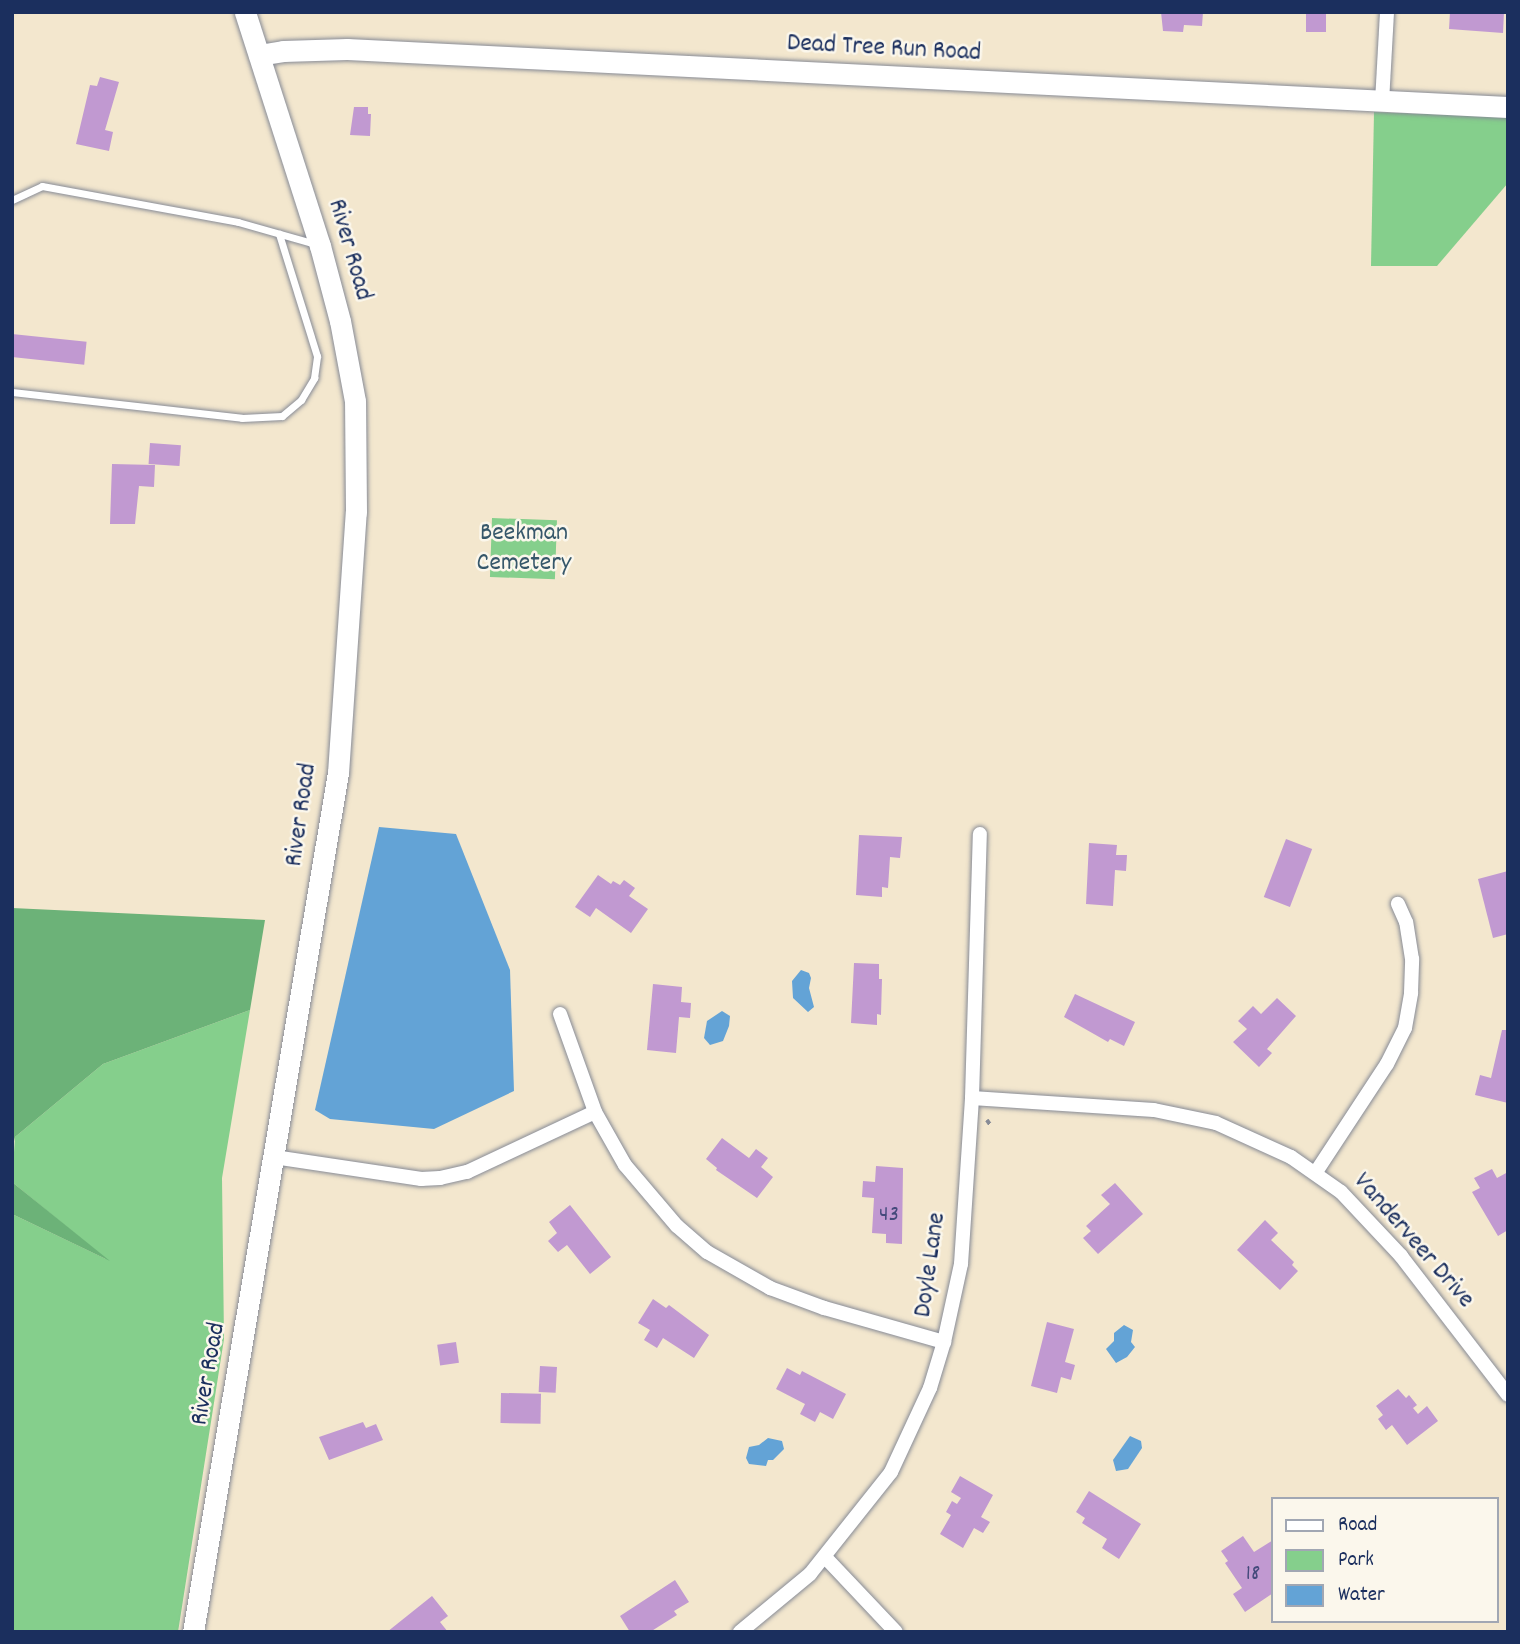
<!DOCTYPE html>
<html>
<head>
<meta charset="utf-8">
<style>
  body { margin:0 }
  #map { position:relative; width:1520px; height:1644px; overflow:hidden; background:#f3e7ce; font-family:Dekko,sans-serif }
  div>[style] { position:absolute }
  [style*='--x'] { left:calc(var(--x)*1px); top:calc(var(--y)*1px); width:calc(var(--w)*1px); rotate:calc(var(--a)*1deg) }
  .green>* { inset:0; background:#85cf8c; transform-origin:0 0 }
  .forest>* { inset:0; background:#6cb278 }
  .water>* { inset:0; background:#63a3d6 }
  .building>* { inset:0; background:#c199d1; transform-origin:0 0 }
  .path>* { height:3.5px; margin-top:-1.75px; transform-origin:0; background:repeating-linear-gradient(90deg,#878b96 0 5px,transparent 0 10px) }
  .roads { filter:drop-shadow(0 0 2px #878b96) drop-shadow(0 0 2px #878b96) }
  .lane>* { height:7px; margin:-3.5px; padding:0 3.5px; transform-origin:3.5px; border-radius:3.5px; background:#fff }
  .street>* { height:14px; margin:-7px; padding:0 7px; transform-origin:7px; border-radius:7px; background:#fff }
  .secondary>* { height:21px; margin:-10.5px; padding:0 10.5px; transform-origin:10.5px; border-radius:10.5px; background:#fff }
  span { translate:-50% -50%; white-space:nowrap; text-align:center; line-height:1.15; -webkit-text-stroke:5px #fbf7ec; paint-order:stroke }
  .number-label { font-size:23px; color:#444a7b }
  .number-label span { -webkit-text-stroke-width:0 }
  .street-label { font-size:26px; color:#1b2f5e }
  .park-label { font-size:26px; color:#36576a }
  .frame { position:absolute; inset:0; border:14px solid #1b2f5e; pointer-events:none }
  .legend { position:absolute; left:1271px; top:1497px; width:228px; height:126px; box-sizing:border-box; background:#fbf7ec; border:2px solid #a1a7b3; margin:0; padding:9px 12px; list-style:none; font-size:21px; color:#1b2f5e }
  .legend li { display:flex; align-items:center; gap:14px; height:35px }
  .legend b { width:35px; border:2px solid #a1a7b3 }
</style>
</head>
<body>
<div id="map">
  <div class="green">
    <div style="clip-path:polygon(1374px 112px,1508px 117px,1508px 183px,1437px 266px,1371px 266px)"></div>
    <div style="left:492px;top:518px;width:65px;height:59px;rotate:2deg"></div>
    <div style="clip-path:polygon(250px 1010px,222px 1178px,224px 1339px,178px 1632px,12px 1632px,12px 1214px,106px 1259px,12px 1182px,15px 1137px,103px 1064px)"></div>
  </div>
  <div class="forest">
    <div style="clip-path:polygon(12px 908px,265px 920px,250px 1010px,103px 1064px,15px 1137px,12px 1150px)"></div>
    <div style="clip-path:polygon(12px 1182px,110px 1261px,12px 1214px)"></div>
  </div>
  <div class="water">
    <div style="clip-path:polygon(379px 827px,456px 834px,510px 970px,514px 1091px,434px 1129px,330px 1119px,315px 1110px)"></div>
    <div style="clip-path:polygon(801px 970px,809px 973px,811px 978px,809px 988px,814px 1007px,808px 1012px,793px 998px,792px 981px)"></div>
    <div style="clip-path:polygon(722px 1011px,730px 1016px,729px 1026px,723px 1041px,710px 1045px,704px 1038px,707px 1021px)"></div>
    <div style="clip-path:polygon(1124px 1325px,1133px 1330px,1131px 1342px,1135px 1347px,1127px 1357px,1116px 1363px,1106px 1349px,1114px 1341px,1114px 1333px)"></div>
    <div style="clip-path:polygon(1130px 1436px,1141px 1441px,1142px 1448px,1128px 1469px,1116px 1471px,1113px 1460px)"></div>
    <div style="clip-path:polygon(768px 1438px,782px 1441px,784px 1449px,773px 1460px,768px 1460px,766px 1466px,749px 1464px,746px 1458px,749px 1447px,759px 1445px)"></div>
  </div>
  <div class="building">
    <div style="clip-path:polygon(1161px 12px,1203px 12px,1202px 26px,1184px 25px,1183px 32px,1163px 31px)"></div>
    <div style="left:1306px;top:12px;width:20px;height:20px"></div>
    <div style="clip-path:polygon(1450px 12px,1504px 12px,1503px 33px,1449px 29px)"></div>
    <div style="clip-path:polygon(100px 77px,119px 82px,105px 130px,113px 132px,109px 151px,76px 144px,90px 85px,97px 86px)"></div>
    <div style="clip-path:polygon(354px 107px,368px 107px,368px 114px,371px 114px,370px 136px,350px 135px)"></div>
    <div style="left:12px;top:334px;width:75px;height:23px;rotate:6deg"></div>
    <div style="left:150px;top:443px;width:31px;height:21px;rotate:4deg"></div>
    <div style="clip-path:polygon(112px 464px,155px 465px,154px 487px,139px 486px,135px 524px,110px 524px)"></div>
    <div style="clip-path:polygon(859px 835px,902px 837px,900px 858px,890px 857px,888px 888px,882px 887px,882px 897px,856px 895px)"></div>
    <div style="left:1286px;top:839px;width:28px;height:62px;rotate:21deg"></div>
    <div style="clip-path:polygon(1089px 843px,1117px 845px,1116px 855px,1127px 855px,1126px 871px,1115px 870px,1113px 906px,1086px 904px)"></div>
    <div style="clip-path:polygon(1508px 871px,1508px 934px,1493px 938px,1478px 879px)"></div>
    <div style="clip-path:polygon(598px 875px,611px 884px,613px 881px,620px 885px,624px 880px,635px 888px,629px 896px,648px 909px,631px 933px,596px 908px,590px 917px,575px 907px)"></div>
    <div style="clip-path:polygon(854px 963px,879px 964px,879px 979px,882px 979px,881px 1015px,877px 1014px,877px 1025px,851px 1023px)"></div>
    <div style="clip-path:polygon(653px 984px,682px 987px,681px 1002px,691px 1003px,690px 1018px,679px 1017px,676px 1053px,647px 1050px)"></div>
    <div style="clip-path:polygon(1075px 994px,1135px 1022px,1124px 1046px,1110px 1039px,1108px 1042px,1064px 1017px)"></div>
    <div style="clip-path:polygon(1277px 998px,1296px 1016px,1267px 1049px,1272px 1053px,1259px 1067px,1233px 1042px,1247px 1029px,1238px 1021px,1253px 1006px,1261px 1014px)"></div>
    <div style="clip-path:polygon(1502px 1030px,1508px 1030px,1508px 1103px,1475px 1095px,1480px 1075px,1491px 1078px)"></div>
    <div style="clip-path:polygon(722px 1138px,749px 1158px,756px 1149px,768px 1158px,761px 1167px,773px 1177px,757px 1198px,716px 1170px,717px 1168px,706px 1159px)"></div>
    <div style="clip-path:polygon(876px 1166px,903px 1168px,902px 1244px,886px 1243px,886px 1234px,872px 1233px,874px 1198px,862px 1197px,863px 1181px,875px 1182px)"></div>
    <div style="clip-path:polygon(1492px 1169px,1497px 1178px,1508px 1172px,1508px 1230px,1498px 1236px,1472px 1192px,1480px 1188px,1474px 1178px)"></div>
    <div style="clip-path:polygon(1115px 1183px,1143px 1214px,1098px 1254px,1083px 1238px,1091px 1231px,1086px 1226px,1110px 1204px,1101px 1195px)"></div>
    <div style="clip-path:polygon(570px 1205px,611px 1257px,590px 1274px,567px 1245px,558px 1252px,548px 1241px,557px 1233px,549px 1222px)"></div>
    <div style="clip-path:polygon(1265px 1220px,1278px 1233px,1271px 1240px,1294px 1262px,1292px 1265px,1298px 1271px,1280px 1290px,1237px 1250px)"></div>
    <div style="clip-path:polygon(653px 1299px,666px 1308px,669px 1305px,709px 1335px,694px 1358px,663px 1338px,657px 1348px,644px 1340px,650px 1330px,638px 1323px)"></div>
    <div style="clip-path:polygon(1047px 1322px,1074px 1329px,1065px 1362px,1075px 1365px,1071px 1380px,1061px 1377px,1057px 1393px,1031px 1386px)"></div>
    <div style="left:456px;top:1342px;width:21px;height:19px;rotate:82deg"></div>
    <div style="left:540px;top:1366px;width:17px;height:26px;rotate:3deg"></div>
    <div style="clip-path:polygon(787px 1368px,800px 1375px,802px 1371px,846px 1394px,833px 1419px,820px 1412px,815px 1422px,800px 1414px,805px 1404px,776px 1389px)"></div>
    <div style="clip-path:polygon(1398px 1389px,1406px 1398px,1409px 1395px,1417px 1405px,1413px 1408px,1418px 1414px,1427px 1406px,1438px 1421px,1407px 1445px,1392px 1425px,1386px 1430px,1378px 1419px,1383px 1415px,1376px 1406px)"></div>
    <div style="left:501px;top:1393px;width:40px;height:30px;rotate:1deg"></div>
    <div style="clip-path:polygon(363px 1422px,366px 1428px,376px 1424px,383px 1440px,329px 1460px,319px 1437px)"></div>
    <div style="clip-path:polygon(960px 1476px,993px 1495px,981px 1517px,990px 1522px,983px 1533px,974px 1528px,963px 1548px,940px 1534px,951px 1515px,946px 1512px,952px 1501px,957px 1504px,961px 1498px,951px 1492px)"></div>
    <div style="clip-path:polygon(1089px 1491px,1141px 1524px,1119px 1559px,1102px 1548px,1107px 1539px,1082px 1523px,1085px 1518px,1076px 1512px)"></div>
    <div style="clip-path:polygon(1243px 1536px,1254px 1552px,1273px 1540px,1273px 1593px,1245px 1612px,1233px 1594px,1242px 1588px,1225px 1563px,1228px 1561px,1221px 1551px)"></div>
    <div style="clip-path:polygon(675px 1580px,689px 1602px,674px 1611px,677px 1615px,650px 1632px,630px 1632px,620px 1616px)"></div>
    <div style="clip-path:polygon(432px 1596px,448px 1616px,440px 1622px,448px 1632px,387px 1632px)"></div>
  </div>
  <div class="path">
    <div style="--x:987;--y:1120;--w:7;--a:56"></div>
  </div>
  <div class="roads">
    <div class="lane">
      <div style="--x:12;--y:200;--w:33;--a:-25"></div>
      <div style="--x:42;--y:186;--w:199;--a:10.4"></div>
      <div style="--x:238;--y:222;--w:81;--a:15.8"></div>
      <div style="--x:12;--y:392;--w:231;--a:6.4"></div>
      <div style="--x:242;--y:418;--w:40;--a:-2.9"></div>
      <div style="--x:282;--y:416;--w:25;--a:-40"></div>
      <div style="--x:301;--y:400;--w:26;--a:-59"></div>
      <div style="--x:314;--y:378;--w:22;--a:-82"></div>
      <div style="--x:317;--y:356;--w:128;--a:-107.3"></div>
    </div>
    <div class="street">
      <div style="--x:1382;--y:102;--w:90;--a:-86.8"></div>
      <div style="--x:560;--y:1014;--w:104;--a:70.3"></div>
      <div style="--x:595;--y:1112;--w:61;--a:60.5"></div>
      <div style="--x:625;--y:1165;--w:80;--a:49.6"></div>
      <div style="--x:677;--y:1226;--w:40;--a:41"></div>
      <div style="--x:707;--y:1252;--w:73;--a:29.7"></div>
      <div style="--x:770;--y:1288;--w:58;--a:20.3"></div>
      <div style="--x:824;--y:1308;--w:125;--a:15.8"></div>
      <div style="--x:972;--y:1098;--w:182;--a:3.8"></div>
      <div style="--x:1154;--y:1110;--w:63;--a:11.8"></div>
      <div style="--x:1216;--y:1123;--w:82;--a:24.4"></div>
      <div style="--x:1291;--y:1157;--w:61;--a:35"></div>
      <div style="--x:1341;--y:1192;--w:88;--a:46.8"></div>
      <div style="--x:1401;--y:1256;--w:175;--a:52.4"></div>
      <div style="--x:274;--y:1157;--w:149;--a:8.5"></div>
      <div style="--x:421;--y:1179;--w:19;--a:-3"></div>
      <div style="--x:440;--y:1178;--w:28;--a:-13"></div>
      <div style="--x:467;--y:1172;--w:141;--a:-25.1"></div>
      <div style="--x:1316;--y:1172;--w:129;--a:-56.7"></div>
      <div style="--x:1387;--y:1064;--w:40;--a:-63.4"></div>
      <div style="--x:1405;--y:1028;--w:36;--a:-80"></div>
      <div style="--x:1411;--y:993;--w:34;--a:-88"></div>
      <div style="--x:1412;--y:959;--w:37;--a:-99"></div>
      <div style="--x:1406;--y:922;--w:20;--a:-114"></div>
      <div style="--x:825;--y:1557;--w:103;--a:46.6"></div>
      <div style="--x:740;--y:1632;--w:91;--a:-39.6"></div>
      <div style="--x:810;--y:1574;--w:130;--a:-51.5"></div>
      <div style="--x:891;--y:1472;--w:93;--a:-65.1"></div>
      <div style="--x:930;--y:1388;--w:48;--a:-73.1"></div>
      <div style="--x:944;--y:1342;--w:80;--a:-77.7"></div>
      <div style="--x:961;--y:1264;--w:166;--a:-86.2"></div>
      <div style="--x:972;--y:1098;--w:264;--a:-88.3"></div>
    </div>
    <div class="secondary">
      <div style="--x:259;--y:55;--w:24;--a:-9"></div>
      <div style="--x:283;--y:51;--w:64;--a:-1.8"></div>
      <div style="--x:347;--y:49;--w:1162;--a:2.86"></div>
      <div style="--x:193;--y:1632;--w:871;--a:-80.42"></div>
      <div style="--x:338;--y:773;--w:262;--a:-86.1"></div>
      <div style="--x:356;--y:512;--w:111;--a:-90.5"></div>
      <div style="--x:355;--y:401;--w:81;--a:-100.6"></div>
      <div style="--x:340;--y:321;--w:78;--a:-104.9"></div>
      <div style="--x:320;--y:246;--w:246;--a:-107.8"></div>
    </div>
  </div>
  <div class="number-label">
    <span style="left:889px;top:1216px">43</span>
    <span style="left:1253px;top:1575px">18</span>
  </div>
  <div class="street-label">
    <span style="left:884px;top:49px;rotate:3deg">Dead Tree Run Road</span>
    <span style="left:349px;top:250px;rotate:74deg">River Road</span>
    <span style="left:302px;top:815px;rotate:-82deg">River Road</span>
    <span style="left:1413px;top:1241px;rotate:49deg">Vanderveer Drive</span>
    <span style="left:931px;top:1265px;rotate:-82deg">Doyle Lane</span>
    <span style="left:209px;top:1374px;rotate:-80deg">River Road</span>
  </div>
  <div class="park-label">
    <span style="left:524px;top:549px">Beekman<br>Cemetery</span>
  </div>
  <div class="frame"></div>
  <ul class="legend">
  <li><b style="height:9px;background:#fff"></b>Road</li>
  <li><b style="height:19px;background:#85cf8c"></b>Park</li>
  <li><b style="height:19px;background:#63a3d6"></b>Water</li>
  </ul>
</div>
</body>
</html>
